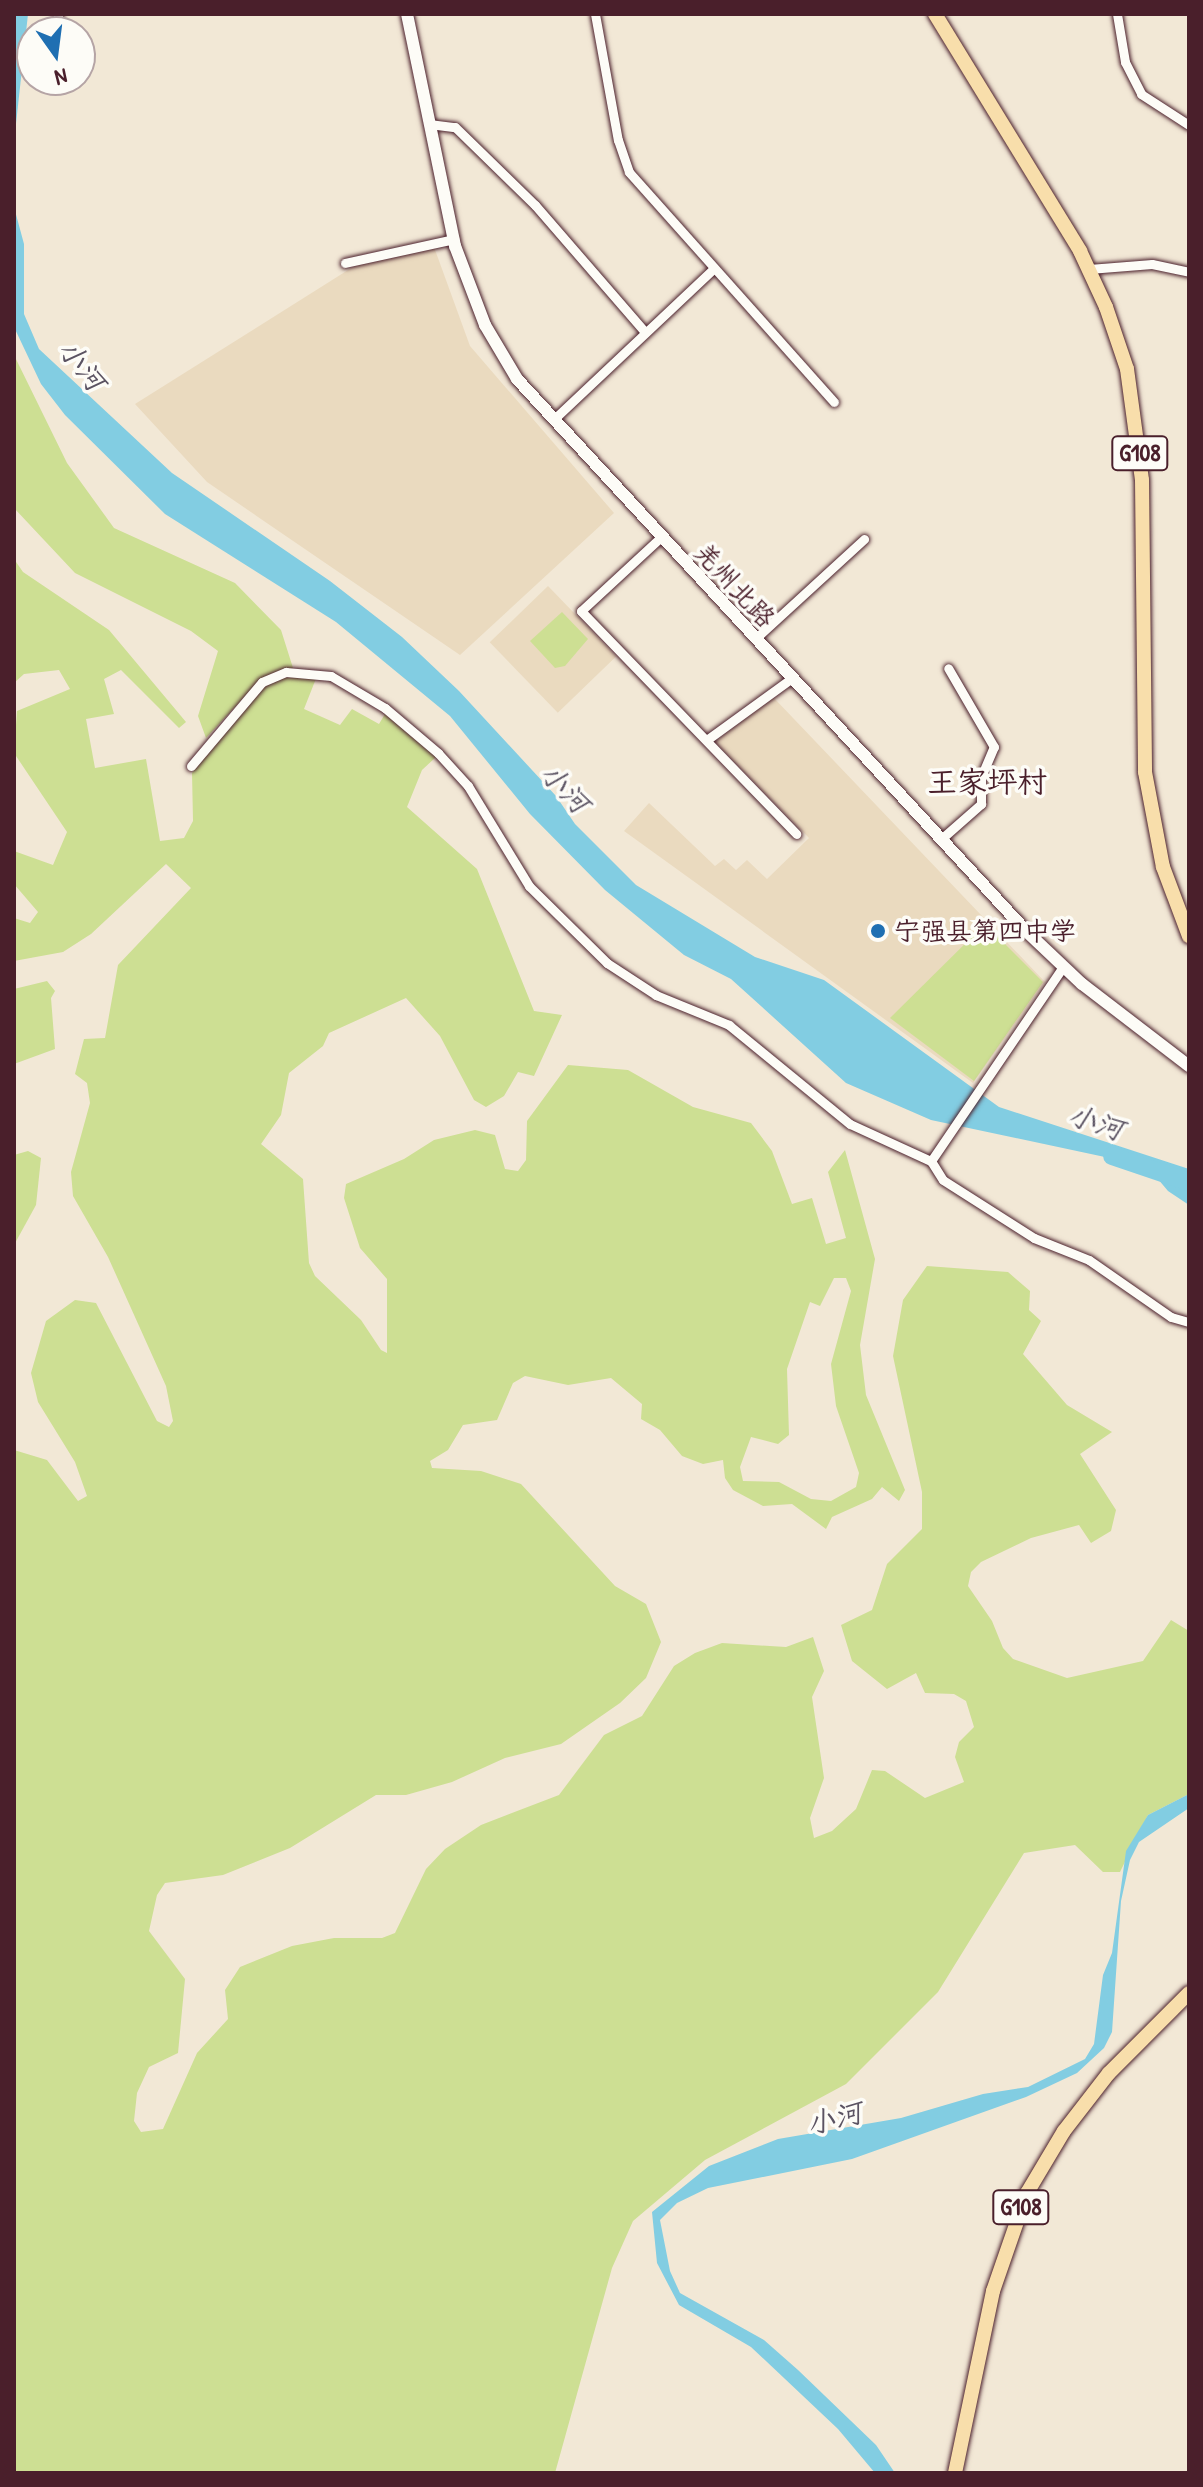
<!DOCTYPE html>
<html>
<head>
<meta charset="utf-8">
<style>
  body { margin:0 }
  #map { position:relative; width:1203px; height:2487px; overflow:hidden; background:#f2e8d6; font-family:"Patrick Hand","LXGW WenKai TC",sans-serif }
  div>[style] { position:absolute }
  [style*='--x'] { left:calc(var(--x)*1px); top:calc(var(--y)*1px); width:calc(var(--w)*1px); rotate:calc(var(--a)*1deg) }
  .built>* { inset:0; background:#eadabf; transform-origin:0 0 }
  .green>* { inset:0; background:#cddf93 }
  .water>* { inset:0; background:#82cde2 }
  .river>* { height:18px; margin:-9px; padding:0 9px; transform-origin:9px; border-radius:9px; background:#82cde2 }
  .roads { filter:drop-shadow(0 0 2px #4a1f2b) drop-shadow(0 0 2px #4a1f2b) }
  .minor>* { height:9px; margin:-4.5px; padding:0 4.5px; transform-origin:4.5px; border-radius:4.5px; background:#fdfcf7 }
  .secondary>* { height:12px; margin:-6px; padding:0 6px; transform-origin:6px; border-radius:6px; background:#fdfcf7 }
  .trunk>* { height:14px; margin:-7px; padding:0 7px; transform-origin:7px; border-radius:7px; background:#f8deab }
  .dots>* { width:22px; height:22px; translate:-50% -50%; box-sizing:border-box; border:4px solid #fdfcf7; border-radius:50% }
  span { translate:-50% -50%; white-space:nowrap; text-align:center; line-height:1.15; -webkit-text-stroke:7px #fdfcf7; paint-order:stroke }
  .shield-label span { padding:2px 6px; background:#fdfcf7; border:2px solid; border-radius:6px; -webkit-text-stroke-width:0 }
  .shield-label { font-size:24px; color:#4a1f2b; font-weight:700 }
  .street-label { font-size:26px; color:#4a1f2b }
  .poi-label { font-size:26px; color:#4a1f2b }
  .left { translate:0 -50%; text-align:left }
  .water-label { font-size:28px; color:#5b5362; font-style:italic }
  .quarter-label { font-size:30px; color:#4a1f2b }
  .frame { position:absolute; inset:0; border:16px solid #4a1f2b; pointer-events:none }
  .north { position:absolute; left:16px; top:16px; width:80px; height:80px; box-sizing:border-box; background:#fdfcf7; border:2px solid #b5a4a5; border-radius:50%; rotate:166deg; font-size:22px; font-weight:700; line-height:32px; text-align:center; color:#4a1f2b }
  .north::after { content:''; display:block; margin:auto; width:28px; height:36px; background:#1f6fb2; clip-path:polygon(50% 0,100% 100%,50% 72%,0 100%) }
</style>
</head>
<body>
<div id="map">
  <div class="built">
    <div style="clip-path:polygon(434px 247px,470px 346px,614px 513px,460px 655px,207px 482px,135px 404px,356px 265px)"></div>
    <div style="left:548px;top:586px;width:98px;height:81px;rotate:46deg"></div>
    <div style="clip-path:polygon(773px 697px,1045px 982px,973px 1083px,624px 831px,649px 803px,715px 866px,724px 859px,736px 870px,747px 860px,767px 879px,809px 838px,715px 742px)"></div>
  </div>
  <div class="green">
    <div style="clip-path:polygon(14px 355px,67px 463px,114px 528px,235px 583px,281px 630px,293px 668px,261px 679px,206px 738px,198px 716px,218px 651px,191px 631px,75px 573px,14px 508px)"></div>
    <div style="clip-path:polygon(evenodd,14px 559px,23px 572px,109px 630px,186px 722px,179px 728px,121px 670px,104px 679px,114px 714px,86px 719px,95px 768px,146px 759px,160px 841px,184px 838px,193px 821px,192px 773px,261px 689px,277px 678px,317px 676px,304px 709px,340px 725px,352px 709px,379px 724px,385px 714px,436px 757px,422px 770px,407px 807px,477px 869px,534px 1011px,562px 1015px,534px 1076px,518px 1072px,504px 1096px,486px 1107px,474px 1100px,440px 1036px,406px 998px,329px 1033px,323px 1046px,289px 1073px,281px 1115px,261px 1144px,303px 1179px,309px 1263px,315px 1276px,361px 1320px,381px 1350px,387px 1353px,387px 1279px,360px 1248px,344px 1198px,346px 1184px,404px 1159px,434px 1140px,475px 1130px,495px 1135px,505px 1169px,518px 1171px,526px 1160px,527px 1121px,568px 1065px,628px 1070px,693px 1107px,751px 1123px,772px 1151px,792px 1204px,812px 1198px,826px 1244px,846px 1238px,828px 1172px,845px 1150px,875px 1259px,860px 1345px,866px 1395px,905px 1490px,899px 1501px,882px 1487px,872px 1499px,832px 1517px,826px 1529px,792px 1504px,763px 1506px,733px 1490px,725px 1478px,723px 1460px,703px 1464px,682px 1456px,660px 1430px,641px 1419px,642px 1404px,611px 1378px,568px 1385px,525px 1376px,513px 1383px,497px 1420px,463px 1425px,448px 1450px,430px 1461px,432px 1468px,481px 1471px,521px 1484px,615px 1586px,646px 1604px,661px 1642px,646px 1678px,620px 1703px,561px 1744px,505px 1758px,452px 1782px,406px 1795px,376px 1795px,290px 1848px,223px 1875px,165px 1883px,157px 1895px,149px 1931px,185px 1979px,178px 2053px,149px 2067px,137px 2093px,134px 2121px,141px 2132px,163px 2129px,197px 2053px,228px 2019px,225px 1990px,240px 1967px,292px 1946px,334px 1938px,382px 1938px,395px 1933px,426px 1869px,445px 1849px,481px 1825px,559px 1795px,604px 1735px,642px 1716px,674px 1666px,695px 1653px,722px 1643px,786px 1647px,813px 1637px,824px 1671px,812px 1697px,824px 1778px,810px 1818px,814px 1838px,832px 1831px,856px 1809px,872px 1770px,885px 1771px,925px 1798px,964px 1782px,955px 1757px,959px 1742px,974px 1727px,966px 1701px,954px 1694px,925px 1693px,916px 1673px,887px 1689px,852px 1661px,841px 1625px,872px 1610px,887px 1564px,922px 1529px,922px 1492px,893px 1356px,903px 1300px,927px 1266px,1008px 1272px,1030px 1291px,1029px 1310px,1041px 1321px,1023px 1354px,1067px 1405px,1112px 1432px,1080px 1454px,1116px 1510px,1111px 1531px,1091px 1543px,1079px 1525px,1031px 1538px,981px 1562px,971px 1572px,968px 1586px,992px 1621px,1003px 1648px,1013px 1659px,1067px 1678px,1143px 1661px,1171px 1620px,1189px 1631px,1189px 1794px,1148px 1815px,1120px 1872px,1103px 1872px,1075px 1845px,1024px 1853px,938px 1992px,846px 2084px,705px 2160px,633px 2221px,612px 2268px,555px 2473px,14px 2473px,14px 1450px,47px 1460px,78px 1501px,87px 1496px,75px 1462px,38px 1402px,31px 1373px,46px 1321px,75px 1300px,96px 1303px,157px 1421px,169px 1427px,173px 1421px,166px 1386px,108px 1257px,73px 1196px,71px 1172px,90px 1103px,87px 1083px,75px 1074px,84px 1039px,105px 1038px,118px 965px,191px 888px,166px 864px,91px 934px,63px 952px,14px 961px,14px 918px,30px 923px,38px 912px,14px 884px,14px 851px,53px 865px,67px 832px,14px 753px,17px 711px,70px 689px,59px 670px,24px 674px,14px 683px,14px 559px,834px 1278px,846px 1278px,851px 1291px,831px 1364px,836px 1406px,859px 1473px,856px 1487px,831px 1501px,811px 1499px,779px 1482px,743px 1481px,740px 1467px,751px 1437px,778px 1444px,789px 1435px,787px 1369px,810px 1302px,820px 1306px,834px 1278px)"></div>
    <div style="clip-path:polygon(562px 612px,588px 639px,565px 666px,555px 668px,530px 641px)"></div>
    <div style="clip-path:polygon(985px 924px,1043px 982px,974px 1081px,890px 1018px)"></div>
    <div style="clip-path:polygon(47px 981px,55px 991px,51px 998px,55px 1049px,14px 1064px,14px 989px)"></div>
    <div style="clip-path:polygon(28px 1151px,41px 1158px,36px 1205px,14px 1245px,14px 1155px)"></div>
  </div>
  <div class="water">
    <div style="clip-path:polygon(14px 14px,28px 14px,14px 142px)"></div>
    <div style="clip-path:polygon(14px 207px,24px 244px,24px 314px,39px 349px,172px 473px,330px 581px,402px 637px,459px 691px,556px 796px,575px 824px,636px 885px,755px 957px,824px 980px,999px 1107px,1189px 1169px,1189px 1205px,1168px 1191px,1147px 1166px,931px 1120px,846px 1083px,731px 979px,684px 955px,605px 890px,530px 814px,450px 716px,336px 622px,165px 514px,65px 415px,41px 384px,14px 327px)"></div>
    <div style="clip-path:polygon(1189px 1794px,1189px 1808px,1139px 1842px,1130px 1860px,1121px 1901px,1112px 2032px,1104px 2048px,1077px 2073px,1026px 2097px,852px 2159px,708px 2188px,677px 2203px,660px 2220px,670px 2271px,680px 2293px,764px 2340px,798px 2370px,876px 2445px,895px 2473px,875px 2473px,838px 2429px,751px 2347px,679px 2305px,657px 2263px,652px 2212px,709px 2166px,778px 2139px,901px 2118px,983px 2094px,1028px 2087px,1085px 2059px,1094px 2044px,1103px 1975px,1112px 1953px,1126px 1851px,1148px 1815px)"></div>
  </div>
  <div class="river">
    <div style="--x:1112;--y:1156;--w:81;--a:18.7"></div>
  </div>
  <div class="roads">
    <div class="minor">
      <div style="--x:595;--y:14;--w:128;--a:79.7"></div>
      <div style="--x:618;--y:140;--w:34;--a:71"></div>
      <div style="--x:629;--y:172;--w:308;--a:48.3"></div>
      <div style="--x:1117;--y:14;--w:49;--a:80.5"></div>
      <div style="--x:1125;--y:62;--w:36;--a:63"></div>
      <div style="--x:1141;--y:94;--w:57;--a:32.9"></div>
      <div style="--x:57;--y:32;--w:18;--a:-87"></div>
      <div style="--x:429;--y:124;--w:26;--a:7"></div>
      <div style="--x:455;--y:127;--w:112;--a:44.3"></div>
      <div style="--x:535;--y:205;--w:168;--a:49.1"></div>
      <div style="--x:345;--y:263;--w:112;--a:-12.4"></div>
      <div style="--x:1089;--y:269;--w:63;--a:-4.5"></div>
      <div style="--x:1152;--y:264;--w:38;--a:12"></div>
      <div style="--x:553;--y:420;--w:219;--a:-43.3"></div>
      <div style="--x:661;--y:537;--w:109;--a:137.2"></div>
      <div style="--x:581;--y:611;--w:310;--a:46"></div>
      <div style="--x:755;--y:639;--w:148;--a:-42.5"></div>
      <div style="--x:708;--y:739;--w:104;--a:-36"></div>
      <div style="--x:191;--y:766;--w:110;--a:-49.8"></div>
      <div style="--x:262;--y:682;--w:26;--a:-23"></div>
      <div style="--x:286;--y:672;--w:45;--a:5.1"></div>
      <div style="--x:331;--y:676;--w:63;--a:30.7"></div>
      <div style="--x:385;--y:708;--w:70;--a:40.3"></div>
      <div style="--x:438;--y:753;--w:45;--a:47.7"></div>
      <div style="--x:468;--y:786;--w:117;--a:58.6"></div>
      <div style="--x:529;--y:886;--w:110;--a:44.6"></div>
      <div style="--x:607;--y:963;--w:59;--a:33.1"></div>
      <div style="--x:656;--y:995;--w:79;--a:22.3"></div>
      <div style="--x:729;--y:1025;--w:156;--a:39.3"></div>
      <div style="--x:850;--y:1124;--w:89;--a:24.6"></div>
      <div style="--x:931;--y:1161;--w:22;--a:58"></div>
      <div style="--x:943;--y:1180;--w:108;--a:32.5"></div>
      <div style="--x:1034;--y:1238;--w:59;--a:21.8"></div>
      <div style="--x:1089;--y:1260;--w:100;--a:34.8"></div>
      <div style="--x:1171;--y:1317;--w:19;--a:16"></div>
      <div style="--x:940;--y:840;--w:55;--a:-41.3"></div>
      <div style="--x:981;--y:804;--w:27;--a:-90"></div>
      <div style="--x:981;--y:777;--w:33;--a:-67"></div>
      <div style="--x:994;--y:747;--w:91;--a:-120.2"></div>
      <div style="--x:931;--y:1161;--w:235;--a:-55.8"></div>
    </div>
    <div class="secondary">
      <div style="--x:407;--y:14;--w:237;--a:78.3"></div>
      <div style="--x:455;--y:246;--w:85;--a:69.2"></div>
      <div style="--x:485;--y:325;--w:63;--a:59.3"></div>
      <div style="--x:517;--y:379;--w:751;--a:47.32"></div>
      <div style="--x:1026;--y:931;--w:77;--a:43.4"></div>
      <div style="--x:1082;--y:984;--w:135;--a:37.5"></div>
    </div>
    <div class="trunk">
      <div style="--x:935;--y:14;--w:278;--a:58.5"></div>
      <div style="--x:1080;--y:251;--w:62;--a:65.1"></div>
      <div style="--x:1106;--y:307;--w:65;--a:71.3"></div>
      <div style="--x:1127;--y:369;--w:112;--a:82.3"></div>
      <div style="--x:1142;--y:480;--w:292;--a:89.4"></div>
      <div style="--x:1145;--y:772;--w:97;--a:79.3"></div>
      <div style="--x:1163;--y:867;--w:74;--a:69.4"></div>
      <div style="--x:955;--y:2473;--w:186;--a:-78.2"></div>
      <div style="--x:993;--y:2291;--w:104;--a:-70.9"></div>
      <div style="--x:1027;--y:2193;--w:72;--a:-59.2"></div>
      <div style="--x:1064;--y:2131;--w:73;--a:-52.2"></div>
      <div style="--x:1109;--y:2073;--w:113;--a:-45"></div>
    </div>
  </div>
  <div class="dots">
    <div style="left:878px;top:931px;background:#1f6fb2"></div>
  </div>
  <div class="shield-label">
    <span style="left:1140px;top:453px">G108</span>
    <span style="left:1021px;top:2207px">G108</span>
  </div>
  <div class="street-label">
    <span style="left:735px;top:585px;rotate:47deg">羌州北路</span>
  </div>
  <div class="poi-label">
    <span class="left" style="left:894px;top:931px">宁强县第四中学</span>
  </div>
  <div class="water-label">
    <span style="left:82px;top:365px;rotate:51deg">小河</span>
    <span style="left:565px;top:788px;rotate:46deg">小河</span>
    <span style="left:1096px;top:1122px;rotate:18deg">小河</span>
    <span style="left:834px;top:2118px;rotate:-14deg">小河</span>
  </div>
  <div class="quarter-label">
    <span style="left:987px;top:781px">王家坪村</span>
  </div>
  <div class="frame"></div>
  <div class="north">N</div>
</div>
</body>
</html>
